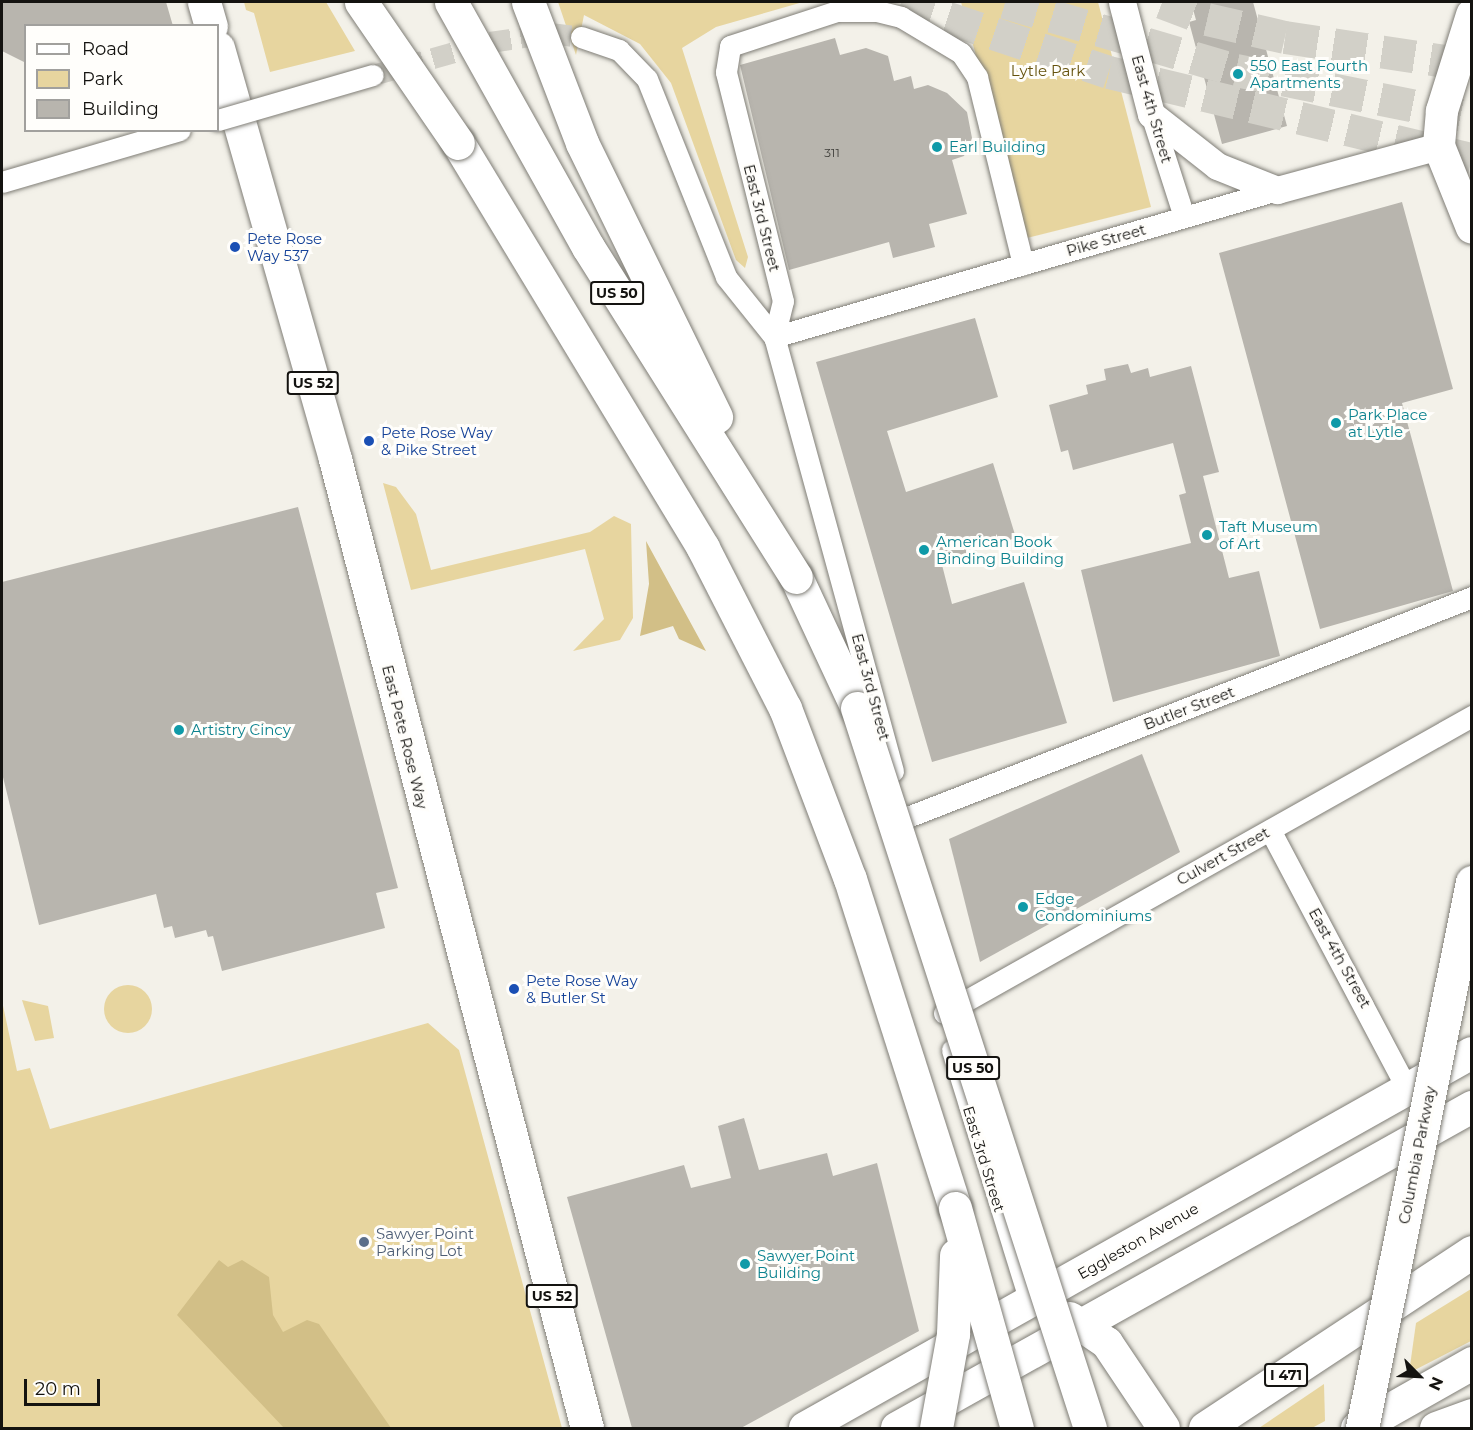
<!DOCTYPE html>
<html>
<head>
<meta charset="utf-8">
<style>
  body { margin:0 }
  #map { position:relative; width:1473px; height:1430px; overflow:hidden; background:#f3f1e9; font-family:Montserrat,sans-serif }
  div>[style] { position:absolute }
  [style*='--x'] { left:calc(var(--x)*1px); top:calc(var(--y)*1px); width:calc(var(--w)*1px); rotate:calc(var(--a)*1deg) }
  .green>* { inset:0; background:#e7d59f }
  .round { border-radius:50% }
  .forest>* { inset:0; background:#d2bf87 }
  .building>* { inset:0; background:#b8b5ae }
  .minor-tunnel>* { height:21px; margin-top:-10.5px; transform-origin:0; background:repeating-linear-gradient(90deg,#d2d0c8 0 21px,transparent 0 31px) }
  .motorway-tunnel>* { height:33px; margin-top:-16.5px; transform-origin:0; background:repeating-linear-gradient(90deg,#d2d0c8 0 33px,transparent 0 49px) }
  .roads { filter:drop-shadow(0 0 2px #7f7d76) drop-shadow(0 0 2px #7f7d76) }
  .minor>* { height:21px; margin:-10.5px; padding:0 10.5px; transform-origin:10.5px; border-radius:10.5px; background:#fff }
  .tertiary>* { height:27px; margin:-13.5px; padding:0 13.5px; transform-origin:13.5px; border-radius:13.5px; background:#fff }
  .secondary>* { height:32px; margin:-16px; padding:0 16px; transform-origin:16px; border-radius:16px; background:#fff }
  .primary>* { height:33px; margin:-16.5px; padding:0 16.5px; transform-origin:16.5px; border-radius:16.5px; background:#fff }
  .motorway>* { height:33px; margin:-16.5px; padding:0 16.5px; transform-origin:16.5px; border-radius:16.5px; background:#fff }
  .bridges { filter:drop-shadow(0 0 2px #7f7d76) drop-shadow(0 0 2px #7f7d76) }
  .minor-bridge>* { height:21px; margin:-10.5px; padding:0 10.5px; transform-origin:10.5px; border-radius:10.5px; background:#fff }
  .trunk-bridge>* { height:33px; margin:-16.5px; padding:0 16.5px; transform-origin:16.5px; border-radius:16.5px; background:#fff }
  .motorway-bridge>* { height:33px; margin:-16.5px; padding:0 16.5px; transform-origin:16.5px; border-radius:16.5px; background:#fff }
  .dots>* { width:16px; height:16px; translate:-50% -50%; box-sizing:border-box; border:3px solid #fffefb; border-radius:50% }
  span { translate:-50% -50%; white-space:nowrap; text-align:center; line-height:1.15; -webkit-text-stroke:6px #fffefb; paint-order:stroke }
  .number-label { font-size:12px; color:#3d3c38 }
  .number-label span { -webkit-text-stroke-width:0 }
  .shield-label span { padding:2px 4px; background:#fffefb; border:2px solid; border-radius:4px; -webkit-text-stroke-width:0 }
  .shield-label { font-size:14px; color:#141310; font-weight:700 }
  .culture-label { font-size:15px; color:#0d838f }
  .left { translate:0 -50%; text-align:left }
  .park-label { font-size:15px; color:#65520d }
  .street-label { font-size:15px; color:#141310 }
  .transit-label { font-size:15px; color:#164399 }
  .service-label { font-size:15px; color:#4e5e75 }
  .frame { position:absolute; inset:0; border:3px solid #141310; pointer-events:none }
  .legend { position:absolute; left:24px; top:24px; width:195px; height:108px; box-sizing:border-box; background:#fffefb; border:2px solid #a1a09d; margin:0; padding:8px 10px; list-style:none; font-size:18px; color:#141310 }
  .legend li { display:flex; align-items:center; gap:12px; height:30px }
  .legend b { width:30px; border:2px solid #a1a09d }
  .north { position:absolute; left:1389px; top:1346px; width:60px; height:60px; -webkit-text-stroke:4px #fffefb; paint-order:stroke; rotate:114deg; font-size:16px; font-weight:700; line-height:24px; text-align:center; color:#141310 }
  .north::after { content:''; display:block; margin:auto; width:21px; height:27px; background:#141310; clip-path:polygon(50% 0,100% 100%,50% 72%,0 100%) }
  .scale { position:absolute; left:24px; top:1379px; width:76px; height:27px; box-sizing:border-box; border:3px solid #141310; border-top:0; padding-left:8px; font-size:18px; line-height:21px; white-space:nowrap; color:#141310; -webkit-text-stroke:4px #fffefb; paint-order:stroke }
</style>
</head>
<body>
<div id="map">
  <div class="green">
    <div style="clip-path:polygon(244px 2px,326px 2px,355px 51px,270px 72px,254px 13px,246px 10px)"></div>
    <div style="clip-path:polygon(558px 2px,803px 2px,716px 27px,682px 48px,748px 257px,745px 268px,736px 260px,671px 83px,640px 44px,584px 15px,576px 55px)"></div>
    <div style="clip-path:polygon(961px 2px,1098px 2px,1151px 207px,1027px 238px)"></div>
    <div style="clip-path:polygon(383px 483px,396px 487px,416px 514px,431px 570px,590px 532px,614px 516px,631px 524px,633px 618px,620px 640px,573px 651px,604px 619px,585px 549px,411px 590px)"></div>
    <div class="round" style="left:104px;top:985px;width:48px;height:48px"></div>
    <div style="clip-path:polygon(22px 1000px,48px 1006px,54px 1038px,35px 1041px)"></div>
    <div style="clip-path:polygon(2px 1001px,17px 1071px,30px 1068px,50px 1129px,428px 1023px,459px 1050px,562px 1428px,2px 1428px)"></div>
    <div style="clip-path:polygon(1471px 1289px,1471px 1341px,1409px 1373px,1416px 1323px)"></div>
    <div style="clip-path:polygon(1324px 1384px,1325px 1421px,1312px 1428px,1259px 1428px)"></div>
  </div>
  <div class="forest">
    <div style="clip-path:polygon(646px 541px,706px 651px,679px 639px,673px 626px,640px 636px,649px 584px)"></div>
    <div style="clip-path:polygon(219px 1260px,228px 1267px,242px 1260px,269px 1277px,273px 1315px,283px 1332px,307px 1320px,319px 1324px,391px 1428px,284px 1428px,177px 1315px)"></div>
  </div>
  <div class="building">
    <div style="clip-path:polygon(2px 2px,166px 2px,173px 26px,26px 26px,26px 63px,2px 51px)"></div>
    <div style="clip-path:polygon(1191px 2px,1253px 2px,1287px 126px,1222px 144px,1189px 22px,1196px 20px)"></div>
    <div style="clip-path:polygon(835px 38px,840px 55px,866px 48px,888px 56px,894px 81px,911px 76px,914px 89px,928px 85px,947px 93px,967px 112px,972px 138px,964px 156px,952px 160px,967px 214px,929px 224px,935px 247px,893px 258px,889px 242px,789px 270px,740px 65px)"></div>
    <div style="clip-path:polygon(1402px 202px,1453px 389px,1402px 403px,1453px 591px,1320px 629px,1219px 253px)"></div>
    <div style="clip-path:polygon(975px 318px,998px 397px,887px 431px,906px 492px,993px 463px,1016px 538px,941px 561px,952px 604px,1024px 582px,1067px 723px,932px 762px,816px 362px)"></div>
    <div style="clip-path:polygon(1128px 364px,1131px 373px,1148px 368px,1150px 377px,1191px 366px,1219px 472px,1203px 476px,1229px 578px,1259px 571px,1280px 656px,1113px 702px,1081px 570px,1191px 543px,1179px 495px,1186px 493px,1173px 443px,1073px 470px,1068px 450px,1061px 452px,1049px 405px,1088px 394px,1086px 385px,1106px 380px,1104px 369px)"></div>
    <div style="clip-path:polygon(298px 507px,398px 888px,376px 893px,385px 928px,222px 971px,213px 936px,208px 937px,206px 930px,175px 938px,172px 926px,164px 928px,156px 894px,39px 925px,2px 773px,2px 582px)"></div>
    <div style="clip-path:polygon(1142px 754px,1180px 852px,980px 962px,949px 839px)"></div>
    <div style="clip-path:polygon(744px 1118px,759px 1170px,827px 1153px,833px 1176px,877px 1163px,919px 1331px,741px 1428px,632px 1428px,567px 1197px,684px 1165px,691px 1188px,731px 1178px,718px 1126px)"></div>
  </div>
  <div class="minor-tunnel">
    <div style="--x:373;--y:75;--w:122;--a:-15.8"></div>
    <div style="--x:490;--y:42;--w:61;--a:-8.5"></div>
    <div style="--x:550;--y:33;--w:31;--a:7"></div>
  </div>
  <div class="motorway-tunnel">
    <div style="--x:901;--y:2;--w:219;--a:18.6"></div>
    <div style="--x:1109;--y:72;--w:373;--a:13.5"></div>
    <div style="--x:1005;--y:2;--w:241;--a:16.4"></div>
    <div style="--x:1236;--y:70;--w:241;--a:11.3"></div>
    <div style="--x:1162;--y:2;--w:48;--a:20.7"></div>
    <div style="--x:1207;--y:19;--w:80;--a:13"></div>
    <div style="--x:1285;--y:37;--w:189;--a:8.5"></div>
  </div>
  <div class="roads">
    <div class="minor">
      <div style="--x:581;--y:37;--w:40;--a:18.9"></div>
      <div style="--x:619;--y:50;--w:40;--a:46"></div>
      <div style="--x:647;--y:79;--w:213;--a:68.2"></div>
      <div style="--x:726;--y:277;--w:77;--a:51.3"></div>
      <div style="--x:1151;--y:114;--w:108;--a:72.2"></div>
      <div style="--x:2;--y:182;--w:185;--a:-16.3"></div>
      <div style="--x:774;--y:337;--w:524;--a:-16.29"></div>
      <div style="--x:893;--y:771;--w:450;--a:-105.3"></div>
      <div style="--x:774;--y:337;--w:37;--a:-76"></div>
      <div style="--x:783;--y:301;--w:236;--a:-104"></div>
      <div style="--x:726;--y:72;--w:26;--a:-81"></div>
      <div style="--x:730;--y:46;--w:113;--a:-18.1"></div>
      <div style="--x:837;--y:11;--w:40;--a:0"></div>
      <div style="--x:877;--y:11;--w:25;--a:14"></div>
      <div style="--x:901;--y:17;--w:70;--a:31"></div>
      <div style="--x:961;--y:53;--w:29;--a:56"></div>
      <div style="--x:977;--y:77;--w:193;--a:76.2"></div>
      <div style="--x:905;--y:818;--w:609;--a:-21.29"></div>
      <div style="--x:1270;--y:830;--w:293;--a:62.1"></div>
      <div style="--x:944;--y:1013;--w:606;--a:-29.36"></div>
      <div style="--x:952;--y:1050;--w:264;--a:72.8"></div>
    </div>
    <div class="tertiary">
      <div style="--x:1122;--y:2;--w:116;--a:75.5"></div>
      <div style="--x:1151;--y:114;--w:84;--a:38.2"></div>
      <div style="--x:1217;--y:166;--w:65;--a:21.8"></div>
      <div style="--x:1277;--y:190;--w:168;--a:-15.2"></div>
    </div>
    <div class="secondary">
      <div style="--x:1472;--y:15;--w:101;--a:107.4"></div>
      <div style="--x:1442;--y:111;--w:35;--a:95"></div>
      <div style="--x:1439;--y:146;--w:88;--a:68.1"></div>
      <div style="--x:1070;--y:1318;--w:45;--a:34"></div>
      <div style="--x:1107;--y:1343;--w:102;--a:56.2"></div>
      <div style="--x:805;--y:1428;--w:765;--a:-29.35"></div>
      <div style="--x:897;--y:1428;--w:659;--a:-29.17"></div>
    </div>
    <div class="primary">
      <div style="--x:204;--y:2;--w:25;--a:74"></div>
      <div style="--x:218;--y:48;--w:427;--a:74.1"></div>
      <div style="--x:335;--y:459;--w:1001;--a:75.42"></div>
    </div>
    <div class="motorway">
      <div style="--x:458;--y:143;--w:473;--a:58.8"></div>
      <div style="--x:703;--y:548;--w:180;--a:62.9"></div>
      <div style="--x:785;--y:708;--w:183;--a:69.2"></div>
      <div style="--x:850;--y:879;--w:345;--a:72.3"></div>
      <div style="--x:796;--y:577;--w:145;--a:65"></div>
      <div style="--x:1205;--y:1428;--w:320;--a:-33.4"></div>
      <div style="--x:1357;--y:1428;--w:132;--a:-29.5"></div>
      <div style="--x:1436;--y:1428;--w:38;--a:-20"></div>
    </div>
  </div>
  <div class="bridges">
    <div class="minor-bridge">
      <div style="--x:218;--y:120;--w:161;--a:-16.2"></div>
    </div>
    <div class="trunk-bridge">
      <div style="--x:1362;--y:1428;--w:557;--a:-78.61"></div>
    </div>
    <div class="motorway-bridge">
      <div style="--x:361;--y:2;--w:171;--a:55.5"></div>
      <div style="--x:451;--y:2;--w:281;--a:60.8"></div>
      <div style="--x:588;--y:247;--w:390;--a:57.8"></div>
      <div style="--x:528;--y:2;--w:151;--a:69"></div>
      <div style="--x:582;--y:143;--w:305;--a:63.9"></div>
      <div style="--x:857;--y:708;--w:757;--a:72.07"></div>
      <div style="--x:955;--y:1208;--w:229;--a:74.3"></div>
      <div style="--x:936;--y:1428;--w:96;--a:-79.7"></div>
      <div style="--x:953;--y:1334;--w:79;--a:-87.8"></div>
    </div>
  </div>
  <div class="dots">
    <div style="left:1238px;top:74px;background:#0f9aa8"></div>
    <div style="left:937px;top:147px;background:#0f9aa8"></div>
    <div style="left:235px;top:247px;background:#1a4fb4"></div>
    <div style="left:1336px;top:423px;background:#0f9aa8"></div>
    <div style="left:369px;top:441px;background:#1a4fb4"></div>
    <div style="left:1207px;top:535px;background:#0f9aa8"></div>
    <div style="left:924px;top:550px;background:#0f9aa8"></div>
    <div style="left:179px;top:730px;background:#0f9aa8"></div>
    <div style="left:1023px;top:907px;background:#0f9aa8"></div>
    <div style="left:514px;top:989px;background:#1a4fb4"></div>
    <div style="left:364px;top:1242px;background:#5c6f8a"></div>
    <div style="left:745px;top:1264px;background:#0f9aa8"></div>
  </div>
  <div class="number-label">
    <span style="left:832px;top:153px">311</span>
  </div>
  <div class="shield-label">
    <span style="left:617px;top:293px">US 50</span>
    <span style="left:313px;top:383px">US 52</span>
    <span style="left:973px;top:1068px">US 50</span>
    <span style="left:552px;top:1296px">US 52</span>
    <span style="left:1286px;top:1375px">I 471</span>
  </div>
  <div class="culture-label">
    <span class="left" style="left:1250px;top:74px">550 East Fourth<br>Apartments</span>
    <span class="left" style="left:949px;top:147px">Earl Building</span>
    <span class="left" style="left:1348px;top:423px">Park Place<br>at Lytle</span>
    <span class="left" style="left:1219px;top:535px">Taft Museum<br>of Art</span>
    <span class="left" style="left:936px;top:550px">American Book<br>Binding Building</span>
    <span class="left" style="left:191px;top:730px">Artistry Cincy</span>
    <span class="left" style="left:1035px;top:907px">Edge<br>Condominiums</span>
    <span class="left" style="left:757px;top:1264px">Sawyer Point<br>Building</span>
  </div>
  <div class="park-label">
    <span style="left:1048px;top:71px">Lytle Park</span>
  </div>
  <div class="street-label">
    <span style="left:1152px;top:109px;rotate:74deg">East 4th Street</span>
    <span style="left:762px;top:218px;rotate:76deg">East 3rd Street</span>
    <span style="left:1106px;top:240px;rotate:-16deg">Pike Street</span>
    <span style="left:871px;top:687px;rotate:75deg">East 3rd Street</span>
    <span style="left:1189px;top:708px;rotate:-21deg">Butler Street</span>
    <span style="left:405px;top:737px;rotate:76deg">East Pete Rose Way</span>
    <span style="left:1223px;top:856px;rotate:-29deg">Culvert Street</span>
    <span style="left:1340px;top:958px;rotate:61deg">East 4th Street</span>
    <span style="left:1417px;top:1155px;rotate:-79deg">Columbia Parkway</span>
    <span style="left:984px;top:1159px;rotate:73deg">East 3rd Street</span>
    <span style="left:1138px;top:1241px;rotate:-30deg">Eggleston Avenue</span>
  </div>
  <div class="transit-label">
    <span class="left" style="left:247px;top:247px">Pete Rose<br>Way 537</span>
    <span class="left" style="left:381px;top:441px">Pete Rose Way<br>&amp; Pike Street</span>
    <span class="left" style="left:526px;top:989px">Pete Rose Way<br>&amp; Butler St</span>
  </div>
  <div class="service-label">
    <span class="left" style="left:376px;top:1242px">Sawyer Point<br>Parking Lot</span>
  </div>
  <div class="frame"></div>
  <ul class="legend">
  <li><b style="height:8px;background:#fff"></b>Road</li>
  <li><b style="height:16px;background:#e7d59f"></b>Park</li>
  <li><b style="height:16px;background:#b8b5ae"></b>Building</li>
  </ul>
  <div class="north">N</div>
  <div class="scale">20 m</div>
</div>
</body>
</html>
